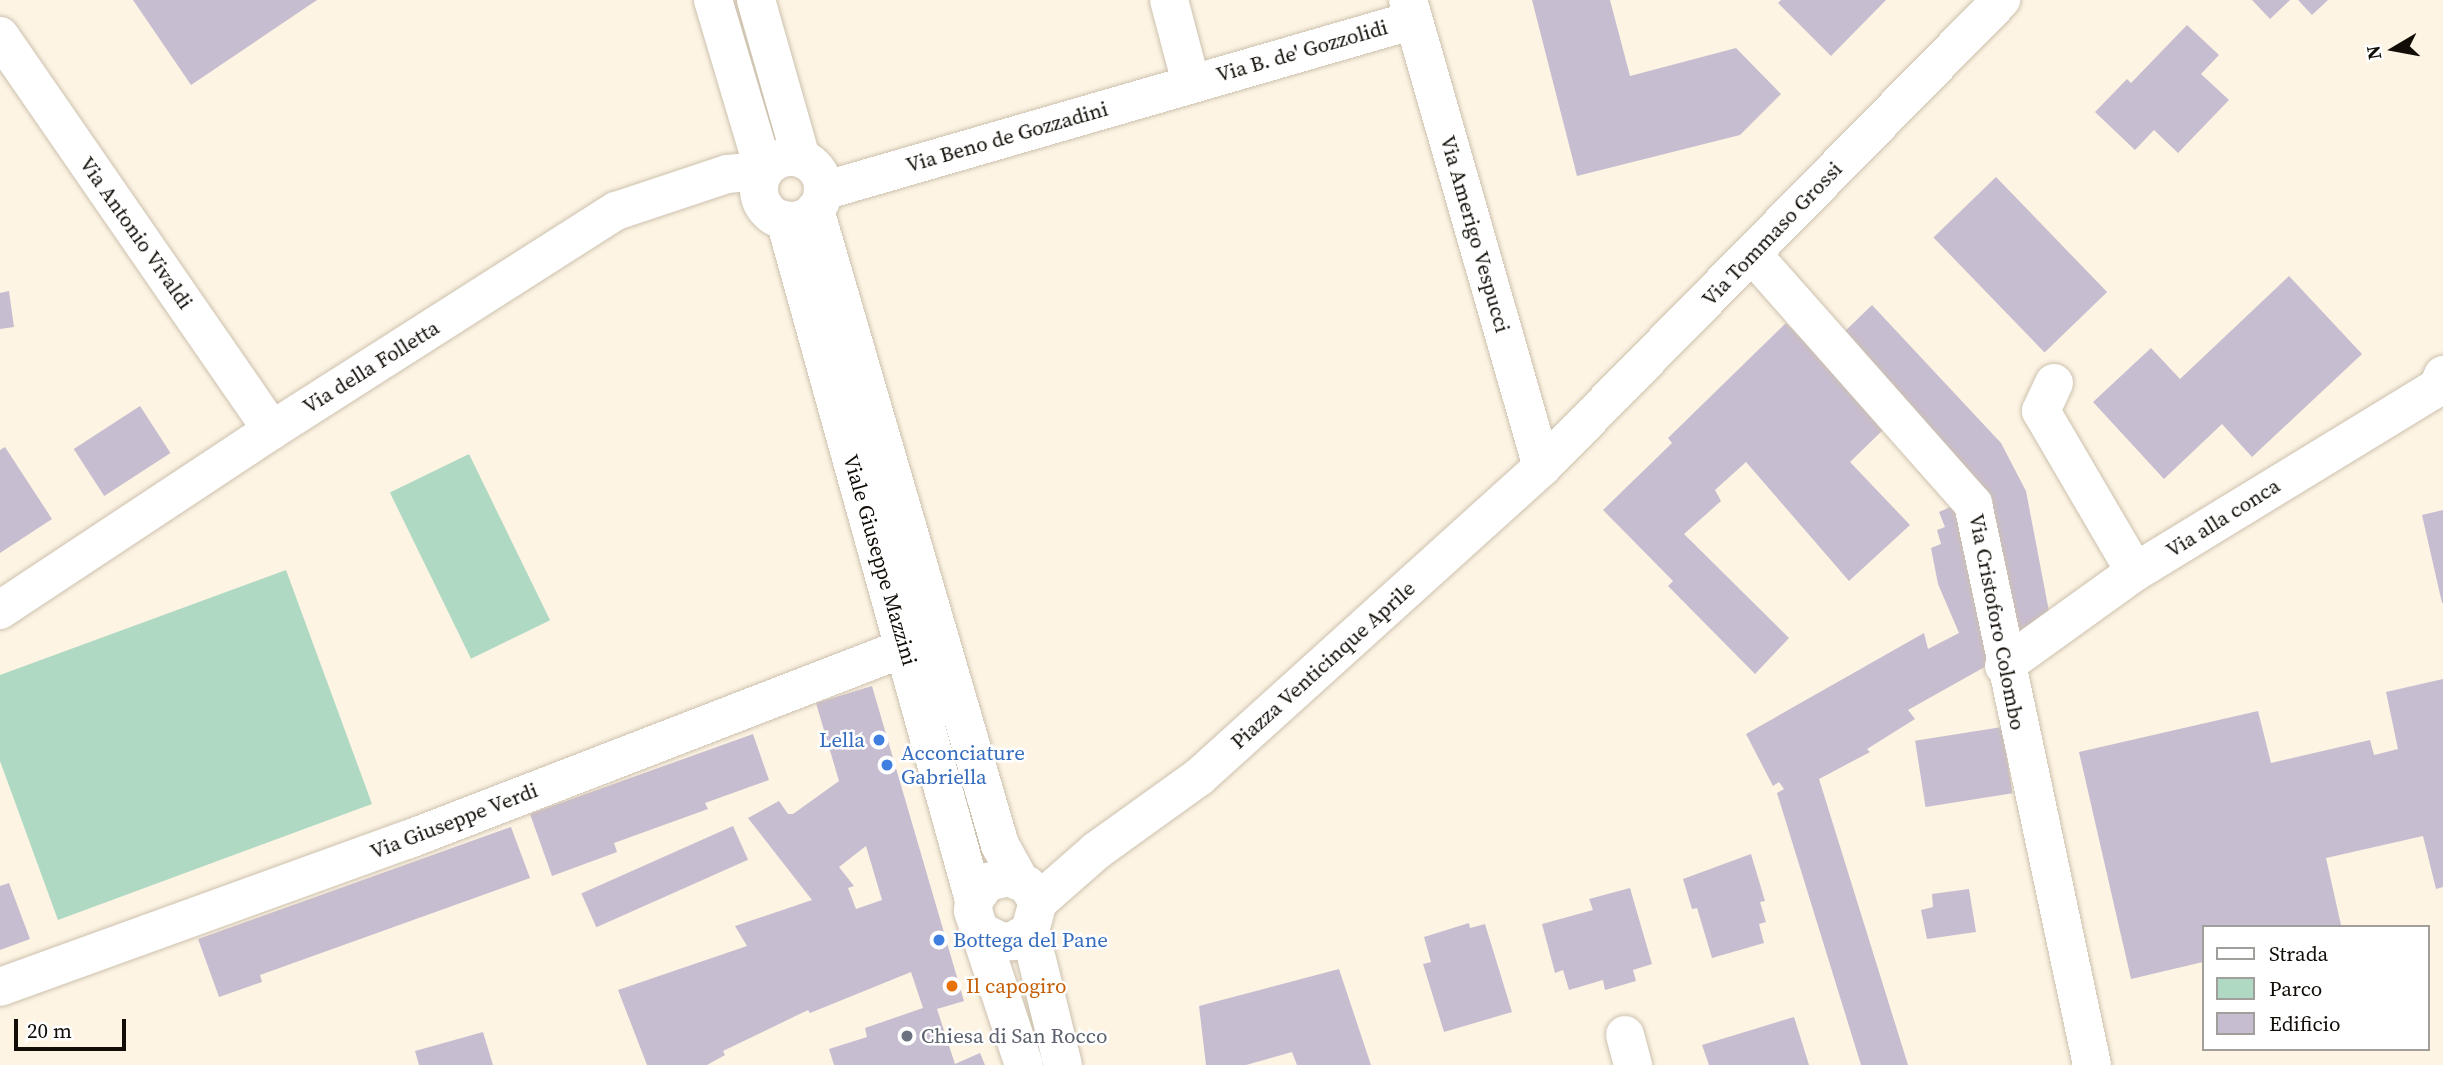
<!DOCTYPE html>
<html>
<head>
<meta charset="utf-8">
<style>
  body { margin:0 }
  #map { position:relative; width:2443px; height:1065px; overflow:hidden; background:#fdf4e4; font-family:"Source Serif 4",serif }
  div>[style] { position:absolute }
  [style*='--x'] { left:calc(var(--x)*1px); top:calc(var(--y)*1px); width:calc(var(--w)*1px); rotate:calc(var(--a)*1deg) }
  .green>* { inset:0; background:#b0d9c4; transform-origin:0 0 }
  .building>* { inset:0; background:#c7bdd0; transform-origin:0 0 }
  .roads { filter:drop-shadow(0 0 2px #cdc1ae) drop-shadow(0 0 2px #cdc1ae) }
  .minor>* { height:38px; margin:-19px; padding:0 19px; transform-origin:19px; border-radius:19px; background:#fff }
  .tertiary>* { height:38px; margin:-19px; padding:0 19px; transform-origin:19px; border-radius:19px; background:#fff }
  .tertiary>.ring { margin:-19px; padding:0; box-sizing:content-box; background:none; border:38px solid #fff; border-radius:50% }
  .dots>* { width:19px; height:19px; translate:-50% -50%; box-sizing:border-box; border:4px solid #fff; border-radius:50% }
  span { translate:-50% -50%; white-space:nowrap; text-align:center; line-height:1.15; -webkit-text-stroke:5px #fff; paint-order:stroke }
  .street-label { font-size:21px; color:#120e07 }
  .shop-label { font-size:21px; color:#366cbe }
  .right { translate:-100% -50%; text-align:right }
  .left { translate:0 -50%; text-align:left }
  .food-label { font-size:21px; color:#c56008 }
  .worship-label { font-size:21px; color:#5b616d }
  .legend { position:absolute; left:2202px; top:925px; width:228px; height:126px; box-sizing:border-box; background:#fff; border:2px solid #a09f9c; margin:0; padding:9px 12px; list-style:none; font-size:21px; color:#120e07 }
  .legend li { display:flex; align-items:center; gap:14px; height:35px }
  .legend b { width:35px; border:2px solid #a09f9c }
  .north { position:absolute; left:2359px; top:14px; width:70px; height:70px; -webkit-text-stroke:5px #fff; paint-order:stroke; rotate:260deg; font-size:19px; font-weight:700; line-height:28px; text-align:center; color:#120e07 }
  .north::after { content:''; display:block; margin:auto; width:24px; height:32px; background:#120e07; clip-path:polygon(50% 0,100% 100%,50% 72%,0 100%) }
  .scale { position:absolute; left:14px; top:1019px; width:112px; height:32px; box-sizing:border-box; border:4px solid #120e07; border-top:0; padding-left:9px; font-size:21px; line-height:24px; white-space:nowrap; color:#120e07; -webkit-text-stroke:5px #fff; paint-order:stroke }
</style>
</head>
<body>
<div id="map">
  <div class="green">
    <div style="left:469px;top:454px;width:185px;height:88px;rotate:64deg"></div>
    <div style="clip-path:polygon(286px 570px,372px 804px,58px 920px,0 761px,0 675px)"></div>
  </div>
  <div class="building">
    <div style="clip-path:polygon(133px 0,317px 0,191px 85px)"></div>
    <div style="clip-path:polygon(1532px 0,1610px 0,1630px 76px,1736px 48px,1781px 94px,1740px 135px,1577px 176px)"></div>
    <div style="clip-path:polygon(1781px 0,1886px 0,1831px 56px,1778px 3px)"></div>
    <div style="clip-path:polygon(2252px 0,2290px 0,2270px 19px)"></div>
    <div style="clip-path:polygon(2298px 0,2328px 0,2312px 15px)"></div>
    <div style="clip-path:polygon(2187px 25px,2219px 55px,2201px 74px,2229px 100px,2178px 153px,2154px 130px,2135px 150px,2095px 112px,2127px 79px,2131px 83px)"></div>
    <div style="left:1996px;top:177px;width:160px;height:87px;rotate:46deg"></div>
    <div style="clip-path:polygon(2289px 276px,2362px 354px,2252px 457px,2222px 424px,2164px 479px,2093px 402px,2151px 348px,2180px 379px)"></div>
    <div style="clip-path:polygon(9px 291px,14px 327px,0 329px,0 293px)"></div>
    <div style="clip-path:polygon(1872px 305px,2001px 443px,2026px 491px,2051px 622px,2013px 650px,1974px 482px,1839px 337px)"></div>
    <div style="clip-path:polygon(1786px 323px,1887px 426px,1850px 462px,1910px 525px,1849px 581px,1746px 462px,1715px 490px,1721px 501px,1684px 534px,1789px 638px,1755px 674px,1668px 586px,1673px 581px,1603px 510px,1672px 443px,1668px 438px)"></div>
    <div style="left:140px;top:406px;width:56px;height:79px;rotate:57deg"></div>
    <div style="clip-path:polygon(5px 447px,52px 519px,0 553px,0 450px)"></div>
    <div style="clip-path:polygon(1955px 505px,1990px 664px,1908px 710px,1915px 719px,1867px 749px,1870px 752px,1819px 779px,1908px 1065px,1861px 1065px,1777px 793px,1784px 789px,1779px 782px,1773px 786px,1746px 734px,1924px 633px,1928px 649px,1959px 633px,1938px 584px,1931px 548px,1941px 544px,1937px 530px,1945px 527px,1939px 512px)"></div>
    <div style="clip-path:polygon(2443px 510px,2443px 603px,2442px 603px,2422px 515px)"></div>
    <div style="clip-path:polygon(2443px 679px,2443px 887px,2436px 889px,2423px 836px,2326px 858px,2341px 925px,2203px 927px,2203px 962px,2131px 979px,2079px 752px,2258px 711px,2271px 763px,2370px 740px,2374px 755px,2398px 749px,2386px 692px)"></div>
    <div style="clip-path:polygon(evenodd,872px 686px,964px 1001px,937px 1009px,955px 1064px,980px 1053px,985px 1065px,834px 1065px,829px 1049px,867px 1037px,865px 1028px,923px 1008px,911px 972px,810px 1013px,808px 1010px,723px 1051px,725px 1055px,707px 1065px,647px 1065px,618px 990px,747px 946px,735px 926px,812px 900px,748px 818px,779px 801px,788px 814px,793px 814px,839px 781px,816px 703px,872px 686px,866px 846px,882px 900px,856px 909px,848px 888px,854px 886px,839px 867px,866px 846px)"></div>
    <div style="left:2002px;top:727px;width:67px;height:88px;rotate:81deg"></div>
    <div style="clip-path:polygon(753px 734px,769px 780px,705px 803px,708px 809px,614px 843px,617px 852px,552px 876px,530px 814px)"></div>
    <div style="left:733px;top:826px;width:37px;height:166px;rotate:66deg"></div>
    <div style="clip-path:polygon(511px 827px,530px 878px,260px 975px,262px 982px,219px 997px,198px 939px)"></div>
    <div style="clip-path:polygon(1751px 854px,1765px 901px,1760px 902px,1766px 922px,1759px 924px,1764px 943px,1712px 958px,1697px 908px,1692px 909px,1683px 879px)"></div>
    <div style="clip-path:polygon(9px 883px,30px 939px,0 950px,0 886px)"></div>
    <div style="clip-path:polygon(1630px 888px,1652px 964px,1633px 970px,1636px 981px,1605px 990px,1603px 980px,1569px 990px,1563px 970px,1555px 973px,1542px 924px,1593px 910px,1589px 899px)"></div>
    <div style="clip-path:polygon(1969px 889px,1976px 932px,1927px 939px,1921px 910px,1933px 907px,1932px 894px)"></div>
    <div style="clip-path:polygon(1469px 923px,1470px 928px,1485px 924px,1512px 1012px,1444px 1032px,1423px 964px,1431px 962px,1424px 937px)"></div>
    <div style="clip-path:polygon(1339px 969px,1371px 1065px,1297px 1065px,1292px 1052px,1246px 1065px,1206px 1065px,1199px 1006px)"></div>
    <div style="clip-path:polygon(1794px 1017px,1809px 1065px,1709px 1065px,1702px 1045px)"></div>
    <div style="clip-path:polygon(483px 1032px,493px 1065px,419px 1065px,415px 1051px)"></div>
  </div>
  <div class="roads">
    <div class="minor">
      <div style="--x:1169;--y:0;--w:86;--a:75.2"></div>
      <div style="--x:1408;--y:0;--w:486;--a:74"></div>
      <div style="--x:0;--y:36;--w:479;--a:55.4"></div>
      <div style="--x:823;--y:191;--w:615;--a:-16.14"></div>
      <div style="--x:1752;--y:254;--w:334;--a:48.5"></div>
      <div style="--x:1973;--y:504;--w:573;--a:78.02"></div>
      <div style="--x:2054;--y:383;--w:31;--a:115"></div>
      <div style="--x:2041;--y:411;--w:186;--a:59.7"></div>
      <div style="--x:0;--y:610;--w:326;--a:-33.5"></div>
      <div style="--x:272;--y:430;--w:408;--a:-32.5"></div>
      <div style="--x:616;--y:211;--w:117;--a:-18.4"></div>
      <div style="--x:727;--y:174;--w:37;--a:-5"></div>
      <div style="--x:2004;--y:666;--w:161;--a:-35.7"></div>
      <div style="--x:2135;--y:572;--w:355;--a:-31.4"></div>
      <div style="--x:2438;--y:387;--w:13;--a:-67"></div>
      <div style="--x:1038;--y:902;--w:77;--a:-41.3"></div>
      <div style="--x:1096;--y:851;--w:127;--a:-35.7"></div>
      <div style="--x:1199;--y:777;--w:462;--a:-42.1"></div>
      <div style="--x:1542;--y:467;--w:655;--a:-45.49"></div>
      <div style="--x:0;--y:987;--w:433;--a:-19.9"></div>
      <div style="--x:407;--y:840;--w:533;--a:-21.12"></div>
      <div style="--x:1625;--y:1035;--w:31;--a:75"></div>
    </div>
    <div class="tertiary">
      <div style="--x:713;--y:0;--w:178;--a:73.4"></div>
      <div style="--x:756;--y:0;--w:164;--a:74.1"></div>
      <div class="ring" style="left:759px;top:157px;width:26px;height:26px"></div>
      <div style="--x:815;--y:210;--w:661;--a:73.76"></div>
      <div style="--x:1000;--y:845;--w:39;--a:61"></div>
      <div style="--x:785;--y:220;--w:706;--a:74.47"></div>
      <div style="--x:1030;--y:931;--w:138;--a:76.2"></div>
      <div style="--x:982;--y:932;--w:22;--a:27"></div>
      <div style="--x:1002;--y:942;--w:11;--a:-5"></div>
      <div style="--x:1013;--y:941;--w:20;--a:-30"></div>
      <div style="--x:1030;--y:931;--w:30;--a:-75"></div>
      <div style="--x:1038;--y:902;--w:20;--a:-123"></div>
      <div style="--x:1027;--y:885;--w:20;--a:-156"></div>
      <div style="--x:1009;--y:877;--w:23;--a:167"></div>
      <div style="--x:987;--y:882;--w:22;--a:126"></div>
      <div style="--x:974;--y:900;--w:11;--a:95"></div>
      <div style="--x:973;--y:911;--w:162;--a:71.7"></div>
    </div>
  </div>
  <div class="dots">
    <div style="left:879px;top:740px;background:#3f7fe0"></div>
    <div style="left:887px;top:765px;background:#3f7fe0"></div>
    <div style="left:939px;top:940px;background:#3f7fe0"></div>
    <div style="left:952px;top:986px;background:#e8710a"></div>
    <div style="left:907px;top:1036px;background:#6b7280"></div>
  </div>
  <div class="street-label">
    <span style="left:1302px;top:51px;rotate:-16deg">Via B. de' Gozzolidi</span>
    <span style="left:1007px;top:137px;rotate:-16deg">Via Beno de Gozzadini</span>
    <span style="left:136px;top:233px;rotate:55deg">Via Antonio Vivaldi</span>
    <span style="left:1475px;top:234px;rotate:74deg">Via Amerigo Vespucci</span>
    <span style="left:1772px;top:234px;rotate:-46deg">Via Tommaso Grossi</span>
    <span style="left:371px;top:367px;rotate:-32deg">Via della Folletta</span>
    <span style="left:2223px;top:518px;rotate:-32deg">Via alla conca</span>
    <span style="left:880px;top:560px;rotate:74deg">Viale Giuseppe Mazzini</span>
    <span style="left:1997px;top:622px;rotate:79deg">Via Cristoforo Colombo</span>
    <span style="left:1323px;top:665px;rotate:-42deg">Piazza Venticinque Aprile</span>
    <span style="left:454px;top:821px;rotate:-21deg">Via Giuseppe Verdi</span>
  </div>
  <div class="shop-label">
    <span class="right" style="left:865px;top:740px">Lella</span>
    <span class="left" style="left:901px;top:765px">Acconciature<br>Gabriella</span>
    <span class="left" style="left:953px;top:940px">Bottega del Pane</span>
  </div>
  <div class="food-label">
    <span class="left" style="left:966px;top:986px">Il capogiro</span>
  </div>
  <div class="worship-label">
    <span class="left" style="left:921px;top:1036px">Chiesa di San Rocco</span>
  </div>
  <ul class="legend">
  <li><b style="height:9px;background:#fff"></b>Strada</li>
  <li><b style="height:19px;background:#b0d9c4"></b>Parco</li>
  <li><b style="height:19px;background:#c7bdd0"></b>Edificio</li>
  </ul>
  <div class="north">N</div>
  <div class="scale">20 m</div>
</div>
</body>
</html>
